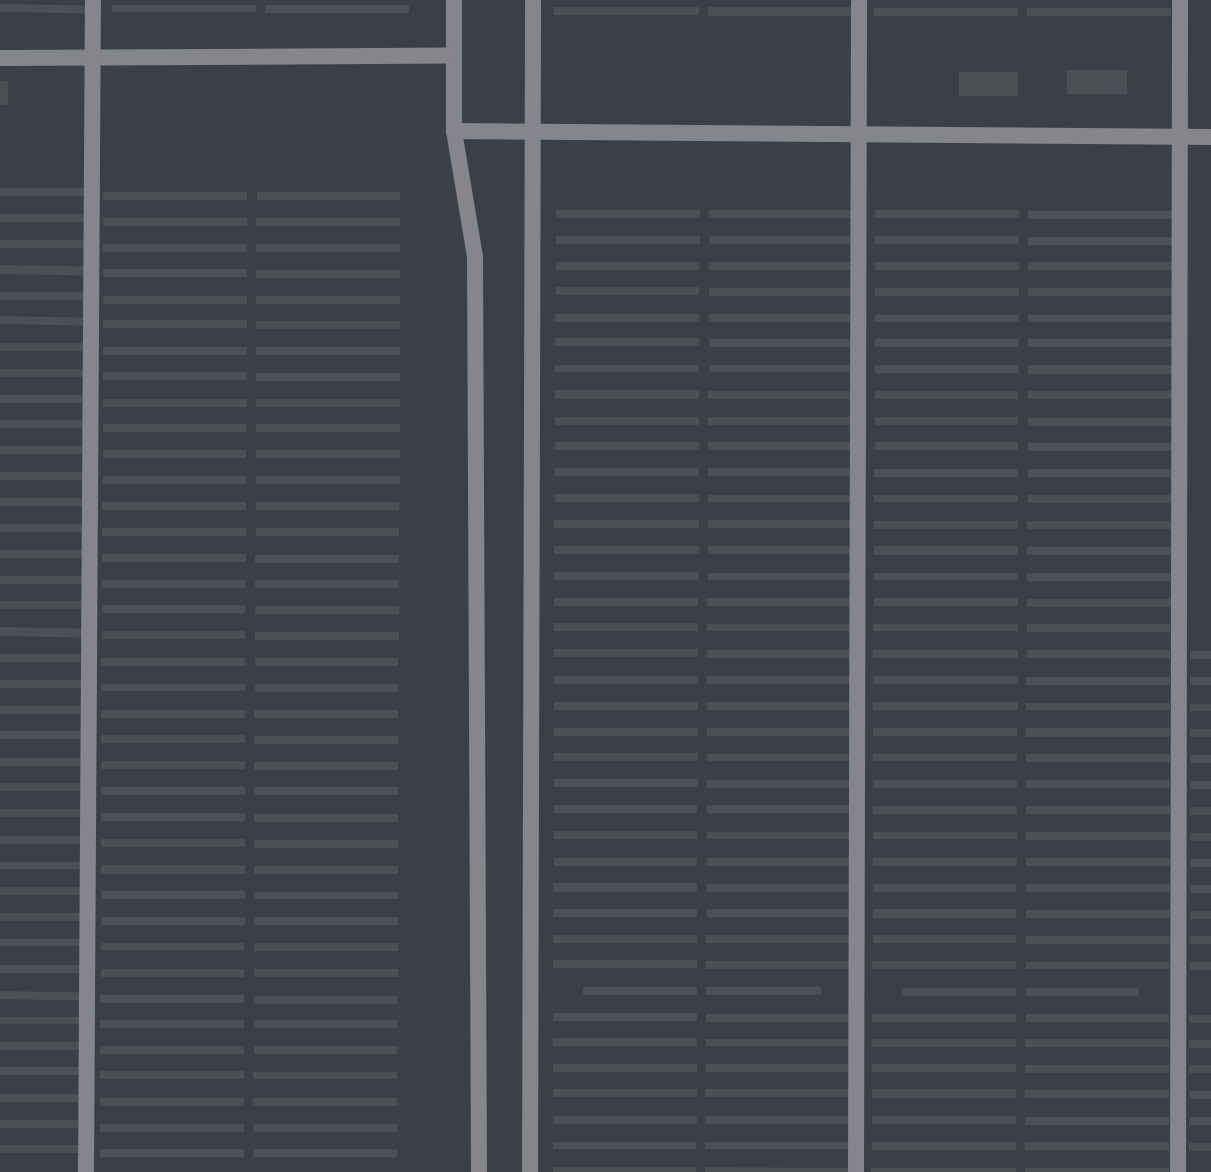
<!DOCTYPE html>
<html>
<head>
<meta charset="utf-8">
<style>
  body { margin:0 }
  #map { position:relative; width:1211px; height:1172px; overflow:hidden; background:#35373c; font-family:Cabin,sans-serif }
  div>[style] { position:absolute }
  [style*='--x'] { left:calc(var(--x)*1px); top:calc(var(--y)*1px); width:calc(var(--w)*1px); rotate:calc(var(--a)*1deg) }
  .built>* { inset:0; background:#3b3f4a; transform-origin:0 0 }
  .building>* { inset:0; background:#4c4f54; transform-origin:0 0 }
  .lane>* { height:16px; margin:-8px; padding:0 8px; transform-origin:8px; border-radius:8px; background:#84868c }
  span { translate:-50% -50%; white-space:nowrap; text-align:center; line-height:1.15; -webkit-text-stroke:7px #1d1e20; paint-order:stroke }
</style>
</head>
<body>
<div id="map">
  <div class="built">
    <div style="left:0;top:0;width:1211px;height:1172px"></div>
  </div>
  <div class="building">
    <div style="left:0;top:4px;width:93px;height:8px;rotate:1deg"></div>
    <div style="left:112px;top:5px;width:144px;height:7px"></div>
    <div style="left:265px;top:5px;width:144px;height:8px"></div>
    <div style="left:554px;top:7px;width:145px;height:8px"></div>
    <div style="left:708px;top:7px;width:143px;height:9px"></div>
    <div style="left:874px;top:8px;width:144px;height:8px"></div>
    <div style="left:1027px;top:8px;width:144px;height:8px"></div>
    <div style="left:1067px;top:70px;width:60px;height:24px"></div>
    <div style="left:959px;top:72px;width:59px;height:24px"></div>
    <div style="left:0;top:81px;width:8px;height:24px"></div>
    <div style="left:0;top:188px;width:84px;height:8px"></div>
    <div style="left:103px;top:192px;width:144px;height:8px"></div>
    <div style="left:257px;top:192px;width:143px;height:8px"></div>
    <div style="left:556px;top:210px;width:144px;height:8px"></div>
    <div style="left:709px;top:210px;width:144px;height:8px"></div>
    <div style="left:875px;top:210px;width:144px;height:8px"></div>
    <div style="left:1028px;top:211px;width:144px;height:8px"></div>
    <div style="left:0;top:214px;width:84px;height:8px"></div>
    <div style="left:103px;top:218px;width:144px;height:8px"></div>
    <div style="left:256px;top:218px;width:144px;height:8px"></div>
    <div style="left:556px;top:236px;width:144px;height:8px"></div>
    <div style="left:709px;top:236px;width:144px;height:8px"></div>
    <div style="left:875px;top:236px;width:144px;height:8px"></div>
    <div style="left:1028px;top:237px;width:144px;height:8px"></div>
    <div style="left:0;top:240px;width:84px;height:8px"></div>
    <div style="left:103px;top:244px;width:144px;height:8px"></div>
    <div style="left:256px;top:244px;width:144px;height:8px"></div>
    <div style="left:556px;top:262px;width:143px;height:8px"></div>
    <div style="left:709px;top:262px;width:144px;height:8px"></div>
    <div style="left:875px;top:262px;width:144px;height:8px"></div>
    <div style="left:1028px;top:262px;width:144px;height:8px"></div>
    <div style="left:0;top:265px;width:84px;height:9px;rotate:1deg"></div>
    <div style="left:103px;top:269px;width:144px;height:8px"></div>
    <div style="left:256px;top:270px;width:144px;height:8px"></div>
    <div style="left:556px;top:287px;width:143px;height:8px"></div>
    <div style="left:709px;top:288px;width:144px;height:8px"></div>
    <div style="left:875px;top:288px;width:144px;height:8px"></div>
    <div style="left:1028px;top:288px;width:144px;height:8px"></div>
    <div style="left:0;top:292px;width:84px;height:8px"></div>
    <div style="left:103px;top:296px;width:144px;height:8px"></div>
    <div style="left:256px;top:296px;width:144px;height:8px"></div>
    <div style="left:555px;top:314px;width:144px;height:8px"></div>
    <div style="left:709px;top:314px;width:143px;height:8px"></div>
    <div style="left:875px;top:315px;width:144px;height:7px"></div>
    <div style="left:1028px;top:315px;width:144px;height:7px"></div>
    <div style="left:0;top:316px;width:84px;height:8px;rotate:1deg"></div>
    <div style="left:103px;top:320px;width:144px;height:8px"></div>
    <div style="left:256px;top:321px;width:144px;height:8px"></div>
    <div style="left:555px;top:338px;width:144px;height:8px"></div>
    <div style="left:709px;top:339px;width:143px;height:8px"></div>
    <div style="left:875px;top:339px;width:144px;height:8px"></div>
    <div style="left:1028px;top:339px;width:144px;height:8px"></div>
    <div style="left:0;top:343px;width:83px;height:8px"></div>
    <div style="left:103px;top:347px;width:144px;height:8px"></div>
    <div style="left:256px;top:347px;width:144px;height:8px"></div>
    <div style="left:555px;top:365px;width:144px;height:7px"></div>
    <div style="left:709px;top:365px;width:143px;height:7px"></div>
    <div style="left:875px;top:365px;width:144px;height:8px"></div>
    <div style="left:1028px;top:365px;width:144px;height:9px"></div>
    <div style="left:0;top:369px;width:83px;height:8px"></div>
    <div style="left:103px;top:372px;width:144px;height:8px"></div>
    <div style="left:256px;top:373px;width:144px;height:8px"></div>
    <div style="left:555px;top:390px;width:144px;height:9px"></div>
    <div style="left:708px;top:391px;width:144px;height:8px"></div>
    <div style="left:875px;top:391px;width:143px;height:8px"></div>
    <div style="left:1028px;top:391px;width:144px;height:8px"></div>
    <div style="left:0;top:395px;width:83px;height:8px"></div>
    <div style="left:103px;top:399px;width:144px;height:8px"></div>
    <div style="left:256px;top:399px;width:144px;height:8px"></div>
    <div style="left:555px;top:417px;width:144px;height:8px"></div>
    <div style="left:708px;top:417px;width:144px;height:8px"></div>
    <div style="left:875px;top:417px;width:143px;height:8px"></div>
    <div style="left:1028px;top:418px;width:144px;height:8px"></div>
    <div style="left:0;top:420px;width:83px;height:8px"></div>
    <div style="left:103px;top:424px;width:143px;height:8px"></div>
    <div style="left:256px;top:424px;width:144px;height:8px"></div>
    <div style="left:555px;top:442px;width:144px;height:8px"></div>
    <div style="left:708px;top:442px;width:144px;height:8px"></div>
    <div style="left:875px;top:442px;width:143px;height:8px"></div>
    <div style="left:1028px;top:443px;width:144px;height:8px"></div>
    <div style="left:0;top:446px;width:83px;height:8px"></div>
    <div style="left:103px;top:450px;width:143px;height:8px"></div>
    <div style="left:256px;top:450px;width:144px;height:8px"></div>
    <div style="left:555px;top:468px;width:144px;height:8px"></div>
    <div style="left:708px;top:468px;width:144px;height:8px"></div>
    <div style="left:874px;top:469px;width:144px;height:8px"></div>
    <div style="left:1028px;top:469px;width:143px;height:8px"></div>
    <div style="left:0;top:472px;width:83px;height:8px"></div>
    <div style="left:103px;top:476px;width:143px;height:8px"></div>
    <div style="left:256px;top:476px;width:144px;height:8px"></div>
    <div style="left:555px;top:494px;width:144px;height:8px"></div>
    <div style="left:708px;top:495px;width:144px;height:7px"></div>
    <div style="left:874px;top:495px;width:144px;height:7px"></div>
    <div style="left:1028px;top:495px;width:143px;height:8px"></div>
    <div style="left:0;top:498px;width:83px;height:8px"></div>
    <div style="left:102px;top:502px;width:144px;height:8px"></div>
    <div style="left:256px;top:502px;width:143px;height:8px"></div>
    <div style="left:554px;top:520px;width:145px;height:8px"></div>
    <div style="left:708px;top:520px;width:143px;height:8px"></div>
    <div style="left:874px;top:521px;width:144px;height:8px"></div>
    <div style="left:1027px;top:521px;width:144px;height:8px"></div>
    <div style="left:0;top:524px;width:83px;height:8px"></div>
    <div style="left:102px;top:528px;width:144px;height:8px"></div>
    <div style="left:256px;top:528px;width:143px;height:8px"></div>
    <div style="left:554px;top:546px;width:145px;height:8px"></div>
    <div style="left:708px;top:546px;width:143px;height:8px"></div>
    <div style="left:874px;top:546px;width:144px;height:9px"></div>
    <div style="left:1027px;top:547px;width:144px;height:8px"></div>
    <div style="left:0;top:550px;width:83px;height:8px"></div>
    <div style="left:102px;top:554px;width:144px;height:8px"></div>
    <div style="left:255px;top:555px;width:144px;height:8px"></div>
    <div style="left:554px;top:572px;width:145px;height:8px"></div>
    <div style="left:708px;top:573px;width:143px;height:7px"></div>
    <div style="left:874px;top:573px;width:144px;height:7px"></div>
    <div style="left:1027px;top:573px;width:144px;height:8px"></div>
    <div style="left:0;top:576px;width:83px;height:8px"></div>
    <div style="left:102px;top:580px;width:143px;height:8px"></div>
    <div style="left:255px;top:580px;width:144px;height:8px"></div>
    <div style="left:554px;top:598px;width:144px;height:8px"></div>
    <div style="left:707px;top:598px;width:144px;height:8px"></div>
    <div style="left:874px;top:598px;width:144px;height:8px"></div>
    <div style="left:1027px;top:599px;width:144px;height:8px"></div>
    <div style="left:0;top:601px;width:83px;height:8px"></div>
    <div style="left:102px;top:605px;width:143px;height:8px"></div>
    <div style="left:255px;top:606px;width:144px;height:8px"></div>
    <div style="left:554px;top:623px;width:144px;height:8px"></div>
    <div style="left:707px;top:624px;width:144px;height:7px"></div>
    <div style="left:873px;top:624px;width:145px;height:7px"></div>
    <div style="left:1027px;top:624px;width:143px;height:8px"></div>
    <div style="left:0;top:627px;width:83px;height:9px;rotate:1deg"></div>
    <div style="left:102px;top:631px;width:143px;height:8px"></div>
    <div style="left:255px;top:632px;width:144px;height:8px"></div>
    <div style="left:554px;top:649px;width:144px;height:8px"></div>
    <div style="left:707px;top:650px;width:144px;height:8px"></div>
    <div style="left:873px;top:650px;width:145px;height:8px"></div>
    <div style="left:1027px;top:650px;width:143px;height:8px"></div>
    <div style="left:1190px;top:651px;width:21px;height:8px"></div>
    <div style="left:0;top:654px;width:83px;height:8px"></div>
    <div style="left:101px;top:658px;width:144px;height:8px"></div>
    <div style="left:255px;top:658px;width:143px;height:8px"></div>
    <div style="left:554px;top:676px;width:144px;height:8px"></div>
    <div style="left:707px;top:676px;width:144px;height:8px"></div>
    <div style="left:873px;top:676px;width:145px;height:8px"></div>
    <div style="left:1026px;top:677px;width:144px;height:8px"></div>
    <div style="left:1190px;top:677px;width:21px;height:8px"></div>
    <div style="left:0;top:680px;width:82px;height:8px"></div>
    <div style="left:101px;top:684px;width:144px;height:7px"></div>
    <div style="left:255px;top:684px;width:143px;height:8px"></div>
    <div style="left:554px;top:702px;width:144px;height:8px"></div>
    <div style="left:707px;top:702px;width:144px;height:8px"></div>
    <div style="left:873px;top:702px;width:145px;height:8px"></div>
    <div style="left:1026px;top:703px;width:144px;height:7px"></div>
    <div style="left:1190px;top:704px;width:21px;height:7px"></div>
    <div style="left:0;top:706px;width:82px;height:8px"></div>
    <div style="left:101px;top:710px;width:144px;height:8px"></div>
    <div style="left:254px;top:710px;width:144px;height:8px"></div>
    <div style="left:554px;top:728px;width:144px;height:8px"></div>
    <div style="left:707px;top:728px;width:144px;height:8px"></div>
    <div style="left:873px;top:728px;width:144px;height:8px"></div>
    <div style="left:1026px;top:728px;width:144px;height:9px"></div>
    <div style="left:1190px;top:729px;width:21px;height:8px"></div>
    <div style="left:0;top:731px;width:82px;height:8px"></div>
    <div style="left:101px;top:735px;width:144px;height:8px"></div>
    <div style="left:254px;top:736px;width:144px;height:8px"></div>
    <div style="left:554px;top:753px;width:144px;height:8px"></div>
    <div style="left:707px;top:754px;width:144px;height:7px"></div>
    <div style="left:873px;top:754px;width:144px;height:7px"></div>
    <div style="left:1026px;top:754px;width:144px;height:8px"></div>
    <div style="left:1190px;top:755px;width:21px;height:8px"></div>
    <div style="left:0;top:758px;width:82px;height:8px"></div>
    <div style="left:101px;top:761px;width:144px;height:8px"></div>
    <div style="left:254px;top:762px;width:144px;height:8px"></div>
    <div style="left:554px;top:779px;width:144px;height:8px"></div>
    <div style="left:707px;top:780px;width:144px;height:8px"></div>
    <div style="left:873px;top:780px;width:144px;height:8px"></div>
    <div style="left:1026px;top:780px;width:144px;height:8px"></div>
    <div style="left:1190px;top:781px;width:21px;height:8px"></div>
    <div style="left:0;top:783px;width:82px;height:8px"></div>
    <div style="left:101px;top:787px;width:144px;height:8px"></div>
    <div style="left:254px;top:787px;width:144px;height:8px"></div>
    <div style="left:554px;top:805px;width:143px;height:8px"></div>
    <div style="left:707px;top:805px;width:144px;height:8px"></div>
    <div style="left:873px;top:806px;width:144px;height:8px"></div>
    <div style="left:1026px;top:806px;width:144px;height:8px"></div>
    <div style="left:1190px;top:807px;width:21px;height:8px"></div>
    <div style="left:0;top:809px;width:82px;height:8px"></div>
    <div style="left:101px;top:813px;width:144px;height:8px"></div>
    <div style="left:254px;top:814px;width:144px;height:8px"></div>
    <div style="left:554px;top:831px;width:143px;height:8px"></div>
    <div style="left:707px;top:832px;width:144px;height:7px"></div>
    <div style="left:873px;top:832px;width:144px;height:7px"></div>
    <div style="left:1026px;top:832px;width:144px;height:8px"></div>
    <div style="left:1190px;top:833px;width:21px;height:8px"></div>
    <div style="left:0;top:836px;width:81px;height:8px"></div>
    <div style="left:101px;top:839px;width:144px;height:8px"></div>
    <div style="left:254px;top:840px;width:144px;height:8px"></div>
    <div style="left:554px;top:858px;width:143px;height:8px"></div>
    <div style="left:707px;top:858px;width:143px;height:8px"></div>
    <div style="left:873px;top:858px;width:144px;height:8px"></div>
    <div style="left:1026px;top:858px;width:144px;height:8px"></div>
    <div style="left:1190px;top:859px;width:21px;height:8px"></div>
    <div style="left:0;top:862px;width:81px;height:7px"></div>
    <div style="left:101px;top:865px;width:144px;height:9px"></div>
    <div style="left:254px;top:866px;width:144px;height:8px"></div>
    <div style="left:553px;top:883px;width:144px;height:9px"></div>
    <div style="left:707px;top:884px;width:143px;height:8px"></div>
    <div style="left:873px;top:884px;width:143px;height:8px"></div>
    <div style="left:1026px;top:884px;width:144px;height:8px"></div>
    <div style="left:1190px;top:885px;width:21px;height:8px"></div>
    <div style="left:0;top:887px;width:81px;height:8px"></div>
    <div style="left:101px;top:891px;width:144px;height:8px"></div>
    <div style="left:254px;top:892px;width:144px;height:7px"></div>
    <div style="left:553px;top:909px;width:144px;height:8px"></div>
    <div style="left:707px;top:909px;width:143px;height:8px"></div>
    <div style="left:873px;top:909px;width:143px;height:9px"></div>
    <div style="left:1026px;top:910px;width:144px;height:8px"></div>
    <div style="left:1190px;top:911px;width:21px;height:8px"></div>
    <div style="left:0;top:913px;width:81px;height:8px"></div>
    <div style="left:101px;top:917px;width:144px;height:8px"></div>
    <div style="left:254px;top:917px;width:144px;height:8px"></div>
    <div style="left:553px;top:935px;width:144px;height:8px"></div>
    <div style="left:706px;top:935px;width:144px;height:8px"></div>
    <div style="left:873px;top:935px;width:143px;height:8px"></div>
    <div style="left:1026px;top:936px;width:144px;height:8px"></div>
    <div style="left:1190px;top:936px;width:21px;height:8px"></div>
    <div style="left:0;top:939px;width:81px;height:7px"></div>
    <div style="left:101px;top:943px;width:143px;height:7px"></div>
    <div style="left:254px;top:943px;width:144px;height:8px"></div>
    <div style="left:553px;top:960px;width:144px;height:8px"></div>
    <div style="left:706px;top:961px;width:144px;height:8px"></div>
    <div style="left:872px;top:961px;width:144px;height:8px"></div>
    <div style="left:1026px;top:962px;width:143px;height:7px"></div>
    <div style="left:1190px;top:962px;width:21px;height:8px"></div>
    <div style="left:0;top:965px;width:81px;height:8px"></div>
    <div style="left:101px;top:969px;width:143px;height:8px"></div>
    <div style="left:254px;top:969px;width:144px;height:8px"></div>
    <div style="left:583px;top:987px;width:114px;height:8px"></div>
    <div style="left:706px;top:987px;width:115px;height:8px"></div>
    <div style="left:902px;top:988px;width:114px;height:8px"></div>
    <div style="left:1026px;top:988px;width:113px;height:8px"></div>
    <div style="left:0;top:991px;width:81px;height:8px;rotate:1deg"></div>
    <div style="left:100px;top:995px;width:144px;height:8px"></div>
    <div style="left:254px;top:996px;width:143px;height:8px"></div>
    <div style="left:553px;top:1013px;width:144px;height:8px"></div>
    <div style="left:706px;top:1014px;width:144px;height:8px"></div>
    <div style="left:872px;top:1014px;width:144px;height:8px"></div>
    <div style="left:1026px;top:1014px;width:143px;height:8px"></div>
    <div style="left:1189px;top:1015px;width:22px;height:8px"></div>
    <div style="left:0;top:1017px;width:81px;height:7px"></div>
    <div style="left:100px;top:1020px;width:144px;height:8px"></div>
    <div style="left:254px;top:1020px;width:143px;height:8px"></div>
    <div style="left:553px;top:1038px;width:144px;height:8px"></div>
    <div style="left:706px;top:1039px;width:144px;height:7px"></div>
    <div style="left:872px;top:1039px;width:144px;height:8px"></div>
    <div style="left:1025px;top:1039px;width:144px;height:8px"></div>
    <div style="left:1189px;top:1040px;width:22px;height:8px"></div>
    <div style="left:0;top:1042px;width:81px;height:8px"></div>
    <div style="left:100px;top:1046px;width:144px;height:8px"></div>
    <div style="left:254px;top:1046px;width:143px;height:8px"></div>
    <div style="left:553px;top:1064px;width:144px;height:8px"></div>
    <div style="left:706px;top:1064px;width:144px;height:8px"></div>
    <div style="left:872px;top:1064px;width:144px;height:8px"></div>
    <div style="left:1025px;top:1065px;width:144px;height:8px"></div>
    <div style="left:1189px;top:1065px;width:22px;height:8px"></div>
    <div style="left:0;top:1067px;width:81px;height:8px"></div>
    <div style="left:100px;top:1071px;width:144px;height:8px"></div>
    <div style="left:253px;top:1072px;width:144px;height:7px"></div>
    <div style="left:553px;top:1089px;width:144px;height:8px"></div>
    <div style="left:705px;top:1089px;width:145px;height:8px"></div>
    <div style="left:872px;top:1089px;width:144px;height:9px"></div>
    <div style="left:1025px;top:1090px;width:144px;height:8px"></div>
    <div style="left:1189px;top:1091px;width:22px;height:8px"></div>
    <div style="left:0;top:1094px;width:81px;height:8px"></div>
    <div style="left:100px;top:1098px;width:144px;height:8px"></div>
    <div style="left:253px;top:1098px;width:144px;height:8px"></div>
    <div style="left:553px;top:1116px;width:144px;height:8px"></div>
    <div style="left:705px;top:1116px;width:145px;height:8px"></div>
    <div style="left:872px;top:1116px;width:144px;height:8px"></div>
    <div style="left:1025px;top:1117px;width:144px;height:8px"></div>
    <div style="left:1189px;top:1117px;width:22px;height:8px"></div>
    <div style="left:0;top:1120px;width:81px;height:8px"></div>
    <div style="left:100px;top:1124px;width:144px;height:8px"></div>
    <div style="left:253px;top:1124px;width:144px;height:8px"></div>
    <div style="left:553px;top:1142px;width:143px;height:7px"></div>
    <div style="left:705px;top:1142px;width:145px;height:7px"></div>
    <div style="left:872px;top:1142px;width:144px;height:8px"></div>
    <div style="left:1025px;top:1142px;width:144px;height:8px"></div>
    <div style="left:1189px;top:1143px;width:22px;height:8px"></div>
    <div style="left:0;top:1145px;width:81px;height:8px"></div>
    <div style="left:100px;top:1149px;width:144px;height:8px"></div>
    <div style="left:253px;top:1149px;width:144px;height:8px"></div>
    <div style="left:553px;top:1167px;width:143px;height:5px"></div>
    <div style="clip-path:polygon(705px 1167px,850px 1168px,850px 1172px,705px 1172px)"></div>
    <div style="left:871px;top:1168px;width:145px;height:4px"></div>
    <div style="left:1025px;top:1168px;width:144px;height:4px"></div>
  </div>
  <div class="lane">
    <div style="--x:454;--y:0;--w:131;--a:90"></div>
    <div style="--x:454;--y:131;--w:128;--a:80.5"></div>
    <div style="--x:475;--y:257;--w:915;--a:89.75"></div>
    <div style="--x:0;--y:58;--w:454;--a:-0.3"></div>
    <div style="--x:454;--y:131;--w:757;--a:0.45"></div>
    <div style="--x:86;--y:1172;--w:1172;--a:-89.66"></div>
    <div style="--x:530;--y:1172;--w:1172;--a:-89.85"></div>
    <div style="--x:856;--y:1172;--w:1172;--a:-89.85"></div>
    <div style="--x:1178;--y:1172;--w:1172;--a:-89.9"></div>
  </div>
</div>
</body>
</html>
